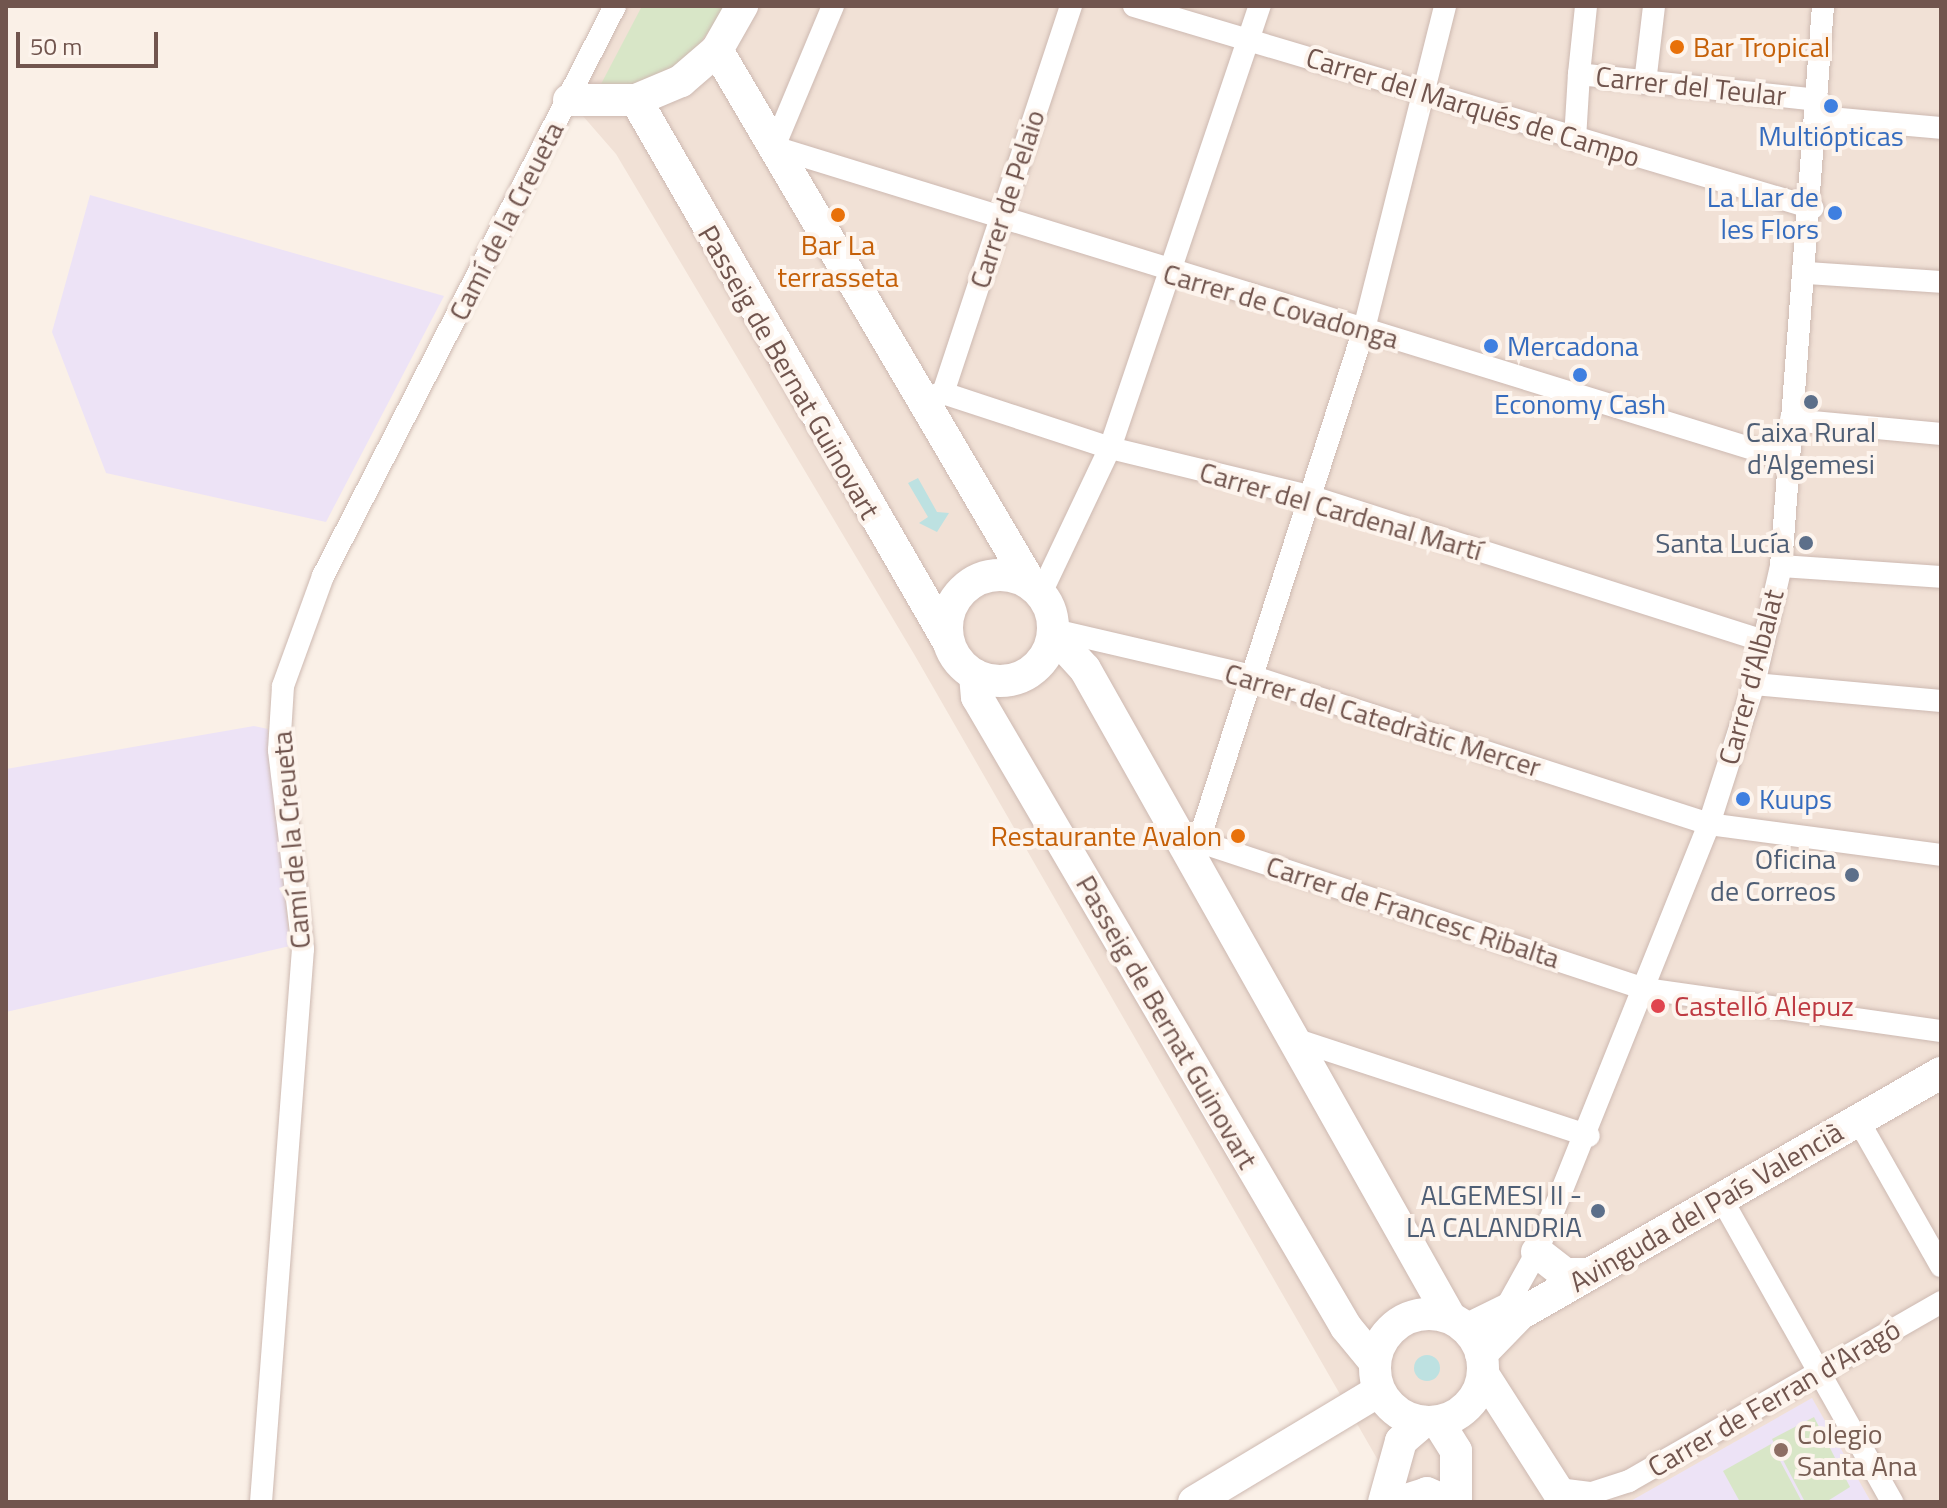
<!DOCTYPE html>
<html>
<head>
<meta charset="utf-8">
<style>
  body { margin:0 }
  #map { position:relative; width:1947px; height:1508px; overflow:hidden; background:#faf0e7; font-family:"Titillium Web",sans-serif }
  div>[style] { position:absolute }
  [style*='--x'] { left:calc(var(--x)*1px); top:calc(var(--y)*1px); width:calc(var(--w)*1px); rotate:calc(var(--a)*1deg) }
  .residential>* { inset:0; background:#f1e1d6 }
  .education>* { inset:0; background:#ede3f6 }
  .green>* { inset:0; background:#d8e6c7 }
  .water>* { inset:0; background:#bde1e1 }
  .round { border-radius:50% }
  .roads { filter:drop-shadow(0 0 2px #cdb9b1) drop-shadow(0 0 2px #cdb9b1) }
  .street>* { height:22px; margin:-11px; padding:0 11px; transform-origin:11px; border-radius:11px; background:#fff }
  .secondary>* { height:32px; margin:-16px; padding:0 16px; transform-origin:16px; border-radius:16px; background:#fff }
  .secondary>.ring { margin:-16px; padding:0; box-sizing:content-box; background:none; border:32px solid #fff; border-radius:50% }
  .dots>* { width:22px; height:22px; translate:-50% -50%; box-sizing:border-box; border:4px solid #fdf4ed; border-radius:50% }
  span { translate:-50% -50%; white-space:nowrap; text-align:center; line-height:1.15; -webkit-text-stroke:8px #fdf4ed; paint-order:stroke }
  .food-label { font-size:28px; color:#c56008 }
  .left { translate:0 -50%; text-align:left }
  .right { translate:-100% -50%; text-align:right }
  .street-label { font-size:28px; color:#71554e }
  .shop-label { font-size:28px; color:#366cbe }
  .service-label { font-size:28px; color:#4e5e75 }
  .health-label { font-size:28px; color:#be3a42 }
  .education-label { font-size:28px; color:#785e54 }
  .frame { position:absolute; inset:0; border:8px solid #71554e; pointer-events:none }
  .scale { position:absolute; left:16px; top:32px; width:142px; height:36px; box-sizing:border-box; border:4px solid #71554e; border-top:0; padding-left:10px; font-size:24px; line-height:28px; white-space:nowrap; color:#71554e; -webkit-text-stroke:6px #fdf4ed; paint-order:stroke }
</style>
</head>
<body>
<div id="map">
  <div class="residential">
    <div style="clip-path:polygon(609px 6px,1941px 6px,1941px 1502px,1402px 1502px,914px 654px,616px 154px,569px 100px)"></div>
  </div>
  <div class="education">
    <div style="clip-path:polygon(90px 195px,444px 296px,326px 522px,106px 473px,52px 332px)"></div>
    <div style="clip-path:polygon(254px 726px,268px 729px,290px 946px,6px 1012px,6px 769px)"></div>
    <div style="clip-path:polygon(1812px 1398px,1871px 1502px,1629px 1502px)"></div>
  </div>
  <div class="green">
    <div style="clip-path:polygon(642px 6px,727px 6px,687px 61px,630px 85px,600px 86px)"></div>
    <div style="clip-path:polygon(1814px 1417px,1850px 1487px,1826px 1502px,1805px 1502px,1772px 1439px)"></div>
    <div style="clip-path:polygon(1771px 1444px,1802px 1502px,1740px 1502px,1723px 1471px)"></div>
  </div>
  <div class="water">
    <div style="clip-path:polygon(918px 478px,937px 512px,949px 513px,937px 532px,919px 523px,928px 517px,908px 483px)"></div>
    <div class="round" style="left:1414px;top:1355px;width:26px;height:26px"></div>
  </div>
  <div class="roads">
    <div class="street">
      <div style="--x:833;--y:6;--w:153;--a:112.7"></div>
      <div style="--x:774;--y:147;--w:1062;--a:17.14"></div>
      <div style="--x:1134;--y:6;--w:708;--a:16.57"></div>
      <div style="--x:1579;--y:74;--w:68;--a:-84.1"></div>
      <div style="--x:1645;--y:83;--w:78;--a:-83.3"></div>
      <div style="--x:1818;--y:117;--w:123;--a:5.1"></div>
      <div style="--x:1575;--y:139;--w:65;--a:-86.5"></div>
      <div style="--x:1579;--y:74;--w:241;--a:6.2"></div>
      <div style="--x:1807;--y:273;--w:134;--a:3.8"></div>
      <div style="--x:943;--y:393;--w:408;--a:-71.7"></div>
      <div style="--x:922;--y:398;--w:22;--a:-13"></div>
      <div style="--x:943;--y:393;--w:176;--a:18.2"></div>
      <div style="--x:1110;--y:448;--w:205;--a:13.6"></div>
      <div style="--x:1309;--y:496;--w:472;--a:17.7"></div>
      <div style="--x:1791;--y:420;--w:151;--a:5.3"></div>
      <div style="--x:1781;--y:566;--w:160;--a:3.9"></div>
      <div style="--x:1041;--y:593;--w:161;--a:-64.6"></div>
      <div style="--x:1110;--y:448;--w:467;--a:-71.3"></div>
      <div style="--x:1054;--y:630;--w:202;--a:13.1"></div>
      <div style="--x:1251;--y:676;--w:481;--a:17.9"></div>
      <div style="--x:1709;--y:824;--w:234;--a:7.6"></div>
      <div style="--x:1754;--y:684;--w:188;--a:5.2"></div>
      <div style="--x:1185;--y:837;--w:484;--a:18.3"></div>
      <div style="--x:1645;--y:989;--w:299;--a:8.1"></div>
      <div style="--x:1199;--y:840;--w:537;--a:-72.1"></div>
      <div style="--x:1364;--y:329;--w:333;--a:-75.9"></div>
      <div style="--x:1297;--y:1040;--w:307;--a:18.2"></div>
      <div style="--x:1858;--y:1120;--w:168;--a:60.4"></div>
      <div style="--x:1721;--y:1198;--w:349;--a:60.6"></div>
      <div style="--x:1463;--y:1326;--w:50;--a:-26.1"></div>
      <div style="--x:1508;--y:1304;--w:60;--a:-60.9"></div>
      <div style="--x:1537;--y:1252;--w:461;--a:-68.1"></div>
      <div style="--x:1709;--y:824;--w:147;--a:-72.2"></div>
      <div style="--x:1754;--y:684;--w:121;--a:-77.1"></div>
      <div style="--x:1781;--y:566;--w:562;--a:-85.71"></div>
      <div style="--x:1558;--y:1489;--w:34;--a:7"></div>
      <div style="--x:1592;--y:1493;--w:39;--a:-18"></div>
      <div style="--x:1629;--y:1481;--w:360;--a:-29.8"></div>
      <div style="--x:261;--y:1502;--w:555;--a:-85.66"></div>
      <div style="--x:303;--y:949;--w:200;--a:-96.9"></div>
      <div style="--x:279;--y:750;--w:64;--a:-86.4"></div>
      <div style="--x:283;--y:686;--w:117;--a:-70"></div>
      <div style="--x:323;--y:576;--w:640;--a:-62.87"></div>
    </div>
    <div class="secondary">
      <div style="--x:717;--y:50;--w:619;--a:59.54"></div>
      <div style="--x:569;--y:100;--w:67;--a:0"></div>
      <div style="--x:636;--y:100;--w:49;--a:-22.9"></div>
      <div style="--x:681;--y:81;--w:48;--a:-40.7"></div>
      <div style="--x:717;--y:50;--w:51;--a:-60.4"></div>
      <div style="--x:636;--y:100;--w:625;--a:60.03"></div>
      <div class="ring" style="left:947px;top:575px;width:74px;height:74px"></div>
      <div style="--x:1053;--y:634;--w:47;--a:47.6"></div>
      <div style="--x:1085;--y:669;--w:744;--a:60.61"></div>
      <div style="--x:975;--y:675;--w:22;--a:85"></div>
      <div style="--x:977;--y:697;--w:730;--a:59.64"></div>
      <div style="--x:1346;--y:1327;--w:44;--a:50.5"></div>
      <div style="--x:1537;--y:1252;--w:36;--a:38"></div>
      <div style="--x:1565;--y:1274;--w:21;--a:0"></div>
      <div class="ring" style="left:1375px;top:1314px;width:76px;height:76px"></div>
      <div style="--x:1481;--y:1354;--w:56;--a:-45.7"></div>
      <div style="--x:1520;--y:1314;--w:485;--a:-29.8"></div>
      <div style="--x:1483;--y:1374;--w:152;--a:57.4"></div>
      <div style="--x:1438;--y:1422;--w:34;--a:58"></div>
      <div style="--x:1456;--y:1451;--w:51;--a:90"></div>
      <div style="--x:1194;--y:1502;--w:216;--a:-31"></div>
      <div style="--x:1384;--y:1502;--w:63;--a:-74.4"></div>
      <div style="--x:1401;--y:1441;--w:28;--a:-41"></div>
      <div style="--x:1400;--y:1502;--w:28;--a:-18"></div>
      <div style="--x:1427;--y:1493;--w:22;--a:24"></div>
    </div>
  </div>
  <div class="dots">
    <div style="left:1677px;top:47px;background:#e8710a"></div>
    <div style="left:1831px;top:106px;background:#3f7fe0"></div>
    <div style="left:1835px;top:213px;background:#3f7fe0"></div>
    <div style="left:838px;top:215px;background:#e8710a"></div>
    <div style="left:1491px;top:346px;background:#3f7fe0"></div>
    <div style="left:1580px;top:375px;background:#3f7fe0"></div>
    <div style="left:1811px;top:402px;background:#5c6f8a"></div>
    <div style="left:1806px;top:543px;background:#5c6f8a"></div>
    <div style="left:1743px;top:799px;background:#3f7fe0"></div>
    <div style="left:1238px;top:836px;background:#e8710a"></div>
    <div style="left:1852px;top:875px;background:#5c6f8a"></div>
    <div style="left:1658px;top:1006px;background:#e0444e"></div>
    <div style="left:1598px;top:1211px;background:#5c6f8a"></div>
    <div style="left:1781px;top:1450px;background:#8d6e63"></div>
  </div>
  <div class="food-label">
    <span class="left" style="left:1693px;top:47px">Bar Tropical</span>
    <span style="left:838px;top:261px">Bar La<br>terrasseta</span>
    <span class="right" style="left:1222px;top:836px">Restaurante Avalon</span>
  </div>
  <div class="street-label">
    <span style="left:1691px;top:86px;rotate:6deg">Carrer del Teular</span>
    <span style="left:1473px;top:107px;rotate:17deg">Carrer del Marqués de Campo</span>
    <span style="left:1007px;top:199px;rotate:-72deg">Carrer de Pelaio</span>
    <span style="left:506px;top:221px;rotate:-63deg">Camí de la Creueta</span>
    <span style="left:1281px;top:306px;rotate:16deg">Carrer de Covadonga</span>
    <span style="left:789px;top:372px;rotate:60deg">Passeig de Bernat Guinovart</span>
    <span style="left:1341px;top:511px;rotate:16deg">Carrer del Cardenal Martí</span>
    <span style="left:1751px;top:677px;rotate:-75deg">Carrer d'Albalat</span>
    <span style="left:1383px;top:720px;rotate:17deg">Carrer del Catedràtic Mercer</span>
    <span style="left:291px;top:840px;rotate:-95deg">Camí de la Creueta</span>
    <span style="left:1413px;top:912px;rotate:18deg">Carrer de Francesc Ribalta</span>
    <span style="left:1167px;top:1022px;rotate:60deg">Passeig de Bernat Guinovart</span>
    <span style="left:1706px;top:1207px;rotate:-30deg">Avinguda del País Valencià</span>
    <span style="left:1774px;top:1398px;rotate:-30deg">Carrer de Ferran d'Aragó</span>
  </div>
  <div class="shop-label">
    <span style="left:1831px;top:136px">Multiópticas</span>
    <span class="right" style="left:1819px;top:213px">La Llar de<br>les Flors</span>
    <span class="left" style="left:1507px;top:346px">Mercadona</span>
    <span style="left:1580px;top:404px">Economy Cash</span>
    <span class="left" style="left:1759px;top:799px">Kuups</span>
  </div>
  <div class="service-label">
    <span style="left:1811px;top:448px">Caixa Rural<br>d'Algemesi</span>
    <span class="right" style="left:1790px;top:543px">Santa Lucía</span>
    <span class="right" style="left:1836px;top:875px">Oficina<br>de Correos</span>
    <span class="right" style="left:1582px;top:1211px">ALGEMESI II -<br>LA CALANDRIA</span>
  </div>
  <div class="health-label">
    <span class="left" style="left:1674px;top:1006px">Castelló Alepuz</span>
  </div>
  <div class="education-label">
    <span class="left" style="left:1797px;top:1450px">Colegio<br>Santa Ana</span>
  </div>
  <div class="frame"></div>
  <div class="scale">50 m</div>
</div>
</body>
</html>
